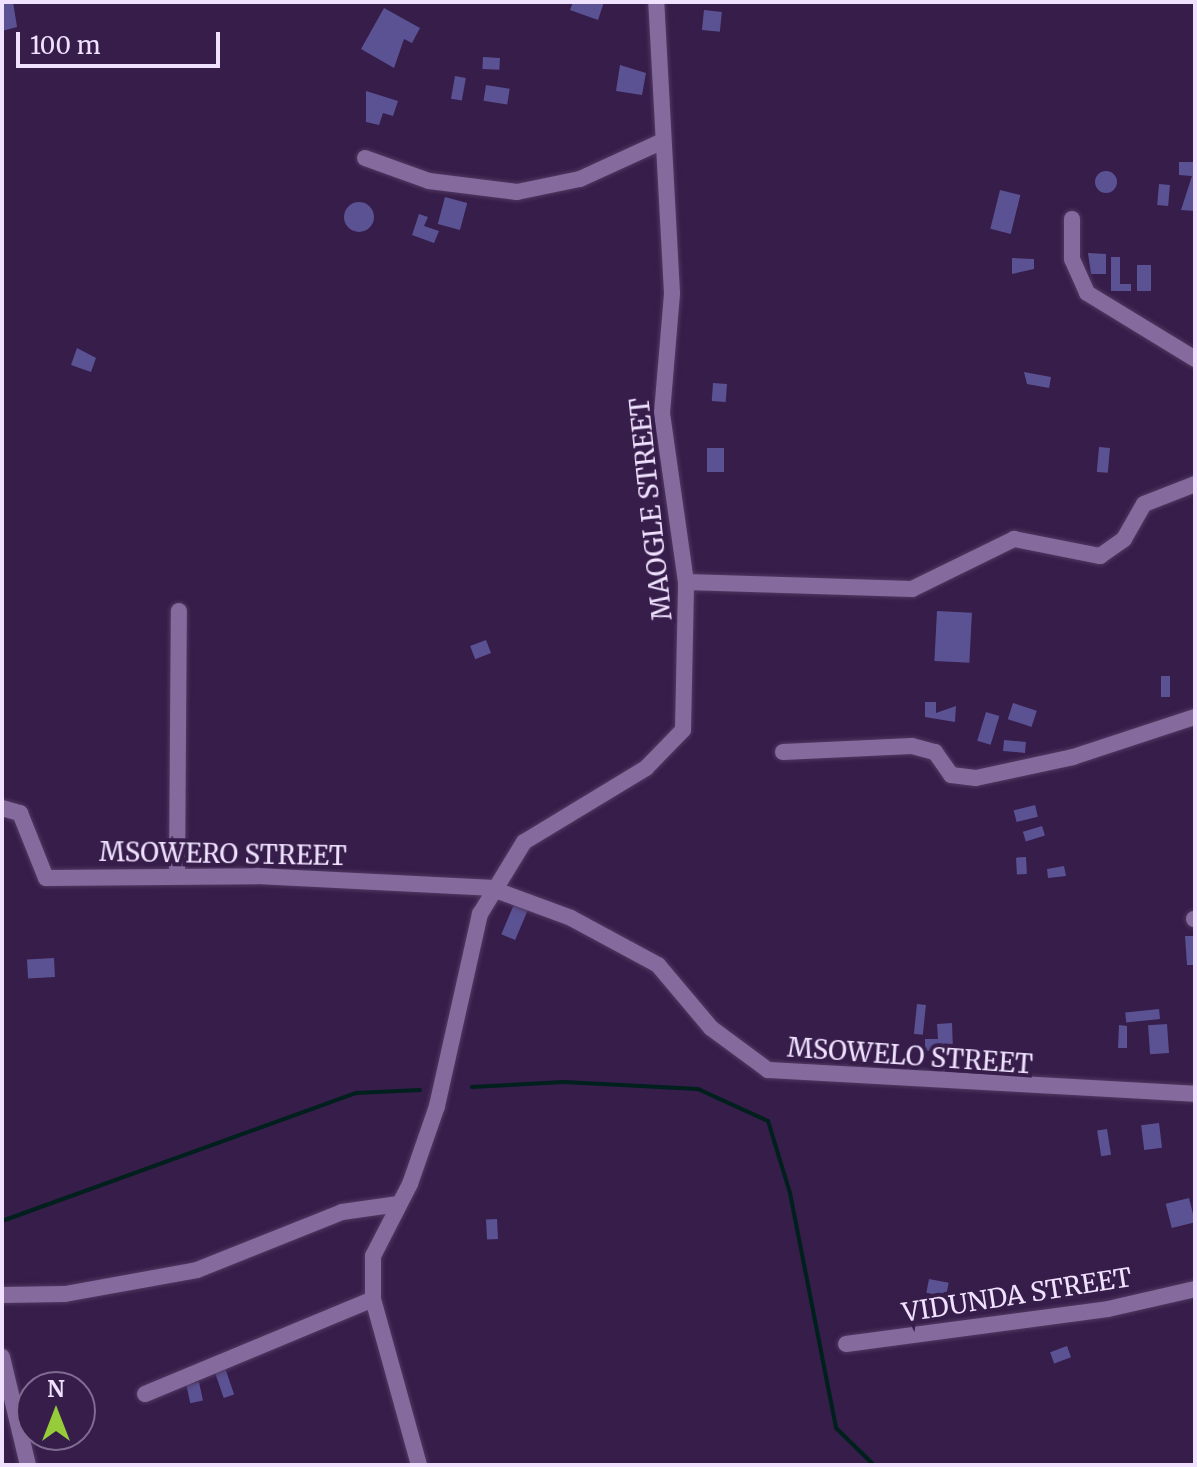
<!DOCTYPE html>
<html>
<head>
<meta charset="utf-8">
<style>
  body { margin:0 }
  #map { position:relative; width:1197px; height:1467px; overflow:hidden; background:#361d4a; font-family:Merriweather,serif }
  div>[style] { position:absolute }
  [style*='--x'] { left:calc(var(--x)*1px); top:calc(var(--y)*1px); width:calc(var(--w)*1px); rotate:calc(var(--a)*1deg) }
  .stream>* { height:4px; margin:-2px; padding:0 2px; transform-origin:2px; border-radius:2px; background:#00201d }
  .building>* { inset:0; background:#5b5293; transform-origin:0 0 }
  .round { border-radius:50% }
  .roads { filter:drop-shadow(0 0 2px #503961) drop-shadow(0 0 2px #503961) }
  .minor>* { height:16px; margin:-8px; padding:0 8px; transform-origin:8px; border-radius:8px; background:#856a9e }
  span { translate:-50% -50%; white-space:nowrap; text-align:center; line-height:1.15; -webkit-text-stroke:8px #361d4a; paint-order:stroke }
  .street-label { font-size:26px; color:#f0e2ff }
  .frame { position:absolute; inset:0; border:4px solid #f0e2ff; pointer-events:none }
  .north { position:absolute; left:16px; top:1371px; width:80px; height:80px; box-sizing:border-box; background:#361d4a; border:2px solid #806c92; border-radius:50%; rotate:0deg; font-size:22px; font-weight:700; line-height:32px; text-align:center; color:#f0e2ff }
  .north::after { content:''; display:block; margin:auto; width:28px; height:36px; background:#96cc39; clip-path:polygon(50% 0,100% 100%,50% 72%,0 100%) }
  .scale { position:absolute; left:16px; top:32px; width:204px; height:36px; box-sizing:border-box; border:4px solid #f0e2ff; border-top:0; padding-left:10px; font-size:24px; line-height:28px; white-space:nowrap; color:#f0e2ff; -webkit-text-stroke:6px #361d4a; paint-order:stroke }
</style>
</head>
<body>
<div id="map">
  <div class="stream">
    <div style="--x:472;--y:1087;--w:92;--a:-3.1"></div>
    <div style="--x:564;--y:1082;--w:134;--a:3"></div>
    <div style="--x:698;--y:1089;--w:77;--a:24.6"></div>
    <div style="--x:768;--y:1121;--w:75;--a:73"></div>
    <div style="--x:790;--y:1193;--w:239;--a:78.9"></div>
    <div style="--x:836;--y:1428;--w:53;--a:44.2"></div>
    <div style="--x:2;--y:1221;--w:376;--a:-19.9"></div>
    <div style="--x:356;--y:1093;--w:64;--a:-2.7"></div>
  </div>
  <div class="building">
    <div style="clip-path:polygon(2px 2px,13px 2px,17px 27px,2px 31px)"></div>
    <div style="clip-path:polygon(573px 2px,604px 2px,598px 20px,570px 10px)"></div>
    <div style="clip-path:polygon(384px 8px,420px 28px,412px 43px,404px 39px,394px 68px,361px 49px)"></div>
    <div style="left:704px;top:10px;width:18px;height:20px;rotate:6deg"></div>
    <div style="left:483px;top:57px;width:17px;height:12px;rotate:3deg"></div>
    <div style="clip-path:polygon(620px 65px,646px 73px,642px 95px,616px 91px)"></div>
    <div style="left:455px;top:76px;width:11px;height:23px;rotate:10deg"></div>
    <div style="left:486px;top:85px;width:24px;height:16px;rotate:9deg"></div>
    <div style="clip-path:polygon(366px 91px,398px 101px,393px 116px,383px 113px,379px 125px,366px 122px)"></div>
    <div style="clip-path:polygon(1179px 162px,1195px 162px,1195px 211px,1181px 210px,1192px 176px,1179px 175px)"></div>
    <div class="round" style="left:1095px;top:171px;width:22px;height:22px"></div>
    <div style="left:1159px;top:184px;width:11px;height:21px;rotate:5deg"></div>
    <div style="left:1000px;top:190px;width:21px;height:40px;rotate:14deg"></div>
    <div style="left:445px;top:197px;width:23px;height:28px;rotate:15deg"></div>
    <div class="round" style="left:344px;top:202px;width:30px;height:30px"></div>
    <div style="clip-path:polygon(419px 214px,428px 217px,424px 226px,439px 231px,434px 243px,412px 235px)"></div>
    <div style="clip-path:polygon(1088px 253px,1106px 254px,1106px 274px,1091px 274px)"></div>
    <div style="clip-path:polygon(1111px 257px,1120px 257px,1120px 284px,1131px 284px,1131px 291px,1111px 291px)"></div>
    <div style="clip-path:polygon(1012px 258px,1034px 259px,1034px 269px,1012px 274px)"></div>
    <div style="left:1137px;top:265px;width:14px;height:26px"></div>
    <div style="clip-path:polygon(77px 348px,96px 358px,91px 372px,71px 365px)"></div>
    <div style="clip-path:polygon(1024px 372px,1051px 377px,1049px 388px,1027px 384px)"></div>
    <div style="left:713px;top:383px;width:14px;height:18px;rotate:4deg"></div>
    <div style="left:1099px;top:447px;width:11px;height:25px;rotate:5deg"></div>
    <div style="left:707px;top:448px;width:17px;height:24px"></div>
    <div style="left:937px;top:611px;width:35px;height:50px;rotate:3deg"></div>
    <div style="left:486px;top:640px;width:14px;height:17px;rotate:69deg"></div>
    <div style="left:1161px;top:676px;width:9px;height:21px"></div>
    <div style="clip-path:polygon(925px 702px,936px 702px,936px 713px,956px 706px,955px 722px,925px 717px)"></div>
    <div style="left:1013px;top:703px;width:25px;height:17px;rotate:18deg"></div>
    <div style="left:986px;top:712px;width:14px;height:30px;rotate:17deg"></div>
    <div style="left:1004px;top:740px;width:22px;height:11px;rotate:5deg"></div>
    <div style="left:1035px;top:805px;width:12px;height:22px;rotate:76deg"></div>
    <div style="left:1042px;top:826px;width:10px;height:20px;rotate:73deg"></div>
    <div style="left:1026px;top:857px;width:17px;height:10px;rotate:87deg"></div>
    <div style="clip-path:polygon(1064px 866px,1066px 876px,1048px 878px,1047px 869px)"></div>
    <div style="left:515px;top:902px;width:15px;height:35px;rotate:23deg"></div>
    <div style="clip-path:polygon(1185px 936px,1195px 936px,1195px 965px,1187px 965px)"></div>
    <div style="left:54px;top:958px;width:19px;height:27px;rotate:87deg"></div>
    <div style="left:917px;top:1004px;width:9px;height:30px;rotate:6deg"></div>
    <div style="left:1159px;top:1009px;width:10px;height:34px;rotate:84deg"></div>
    <div style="clip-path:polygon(952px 1023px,953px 1050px,925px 1051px,925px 1039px,938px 1039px,937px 1024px)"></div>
    <div style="left:1167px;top:1024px;width:29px;height:19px;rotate:86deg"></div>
    <div style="clip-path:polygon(1119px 1025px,1127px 1026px,1127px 1048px,1118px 1048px)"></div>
    <div style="left:1159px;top:1123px;width:25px;height:18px;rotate:83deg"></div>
    <div style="left:1107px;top:1129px;width:26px;height:10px;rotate:81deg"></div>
    <div style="left:1189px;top:1198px;width:25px;height:24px;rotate:76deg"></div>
    <div style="left:497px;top:1219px;width:20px;height:11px;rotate:87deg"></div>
    <div style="left:929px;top:1279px;width:20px;height:14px;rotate:11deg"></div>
    <div style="left:1067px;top:1346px;width:12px;height:18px;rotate:70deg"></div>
    <div style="left:225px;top:1368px;width:28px;height:11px;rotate:71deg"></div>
    <div style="left:199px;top:1382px;width:19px;height:13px;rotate:78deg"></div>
  </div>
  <div class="roads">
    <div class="minor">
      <div style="--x:365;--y:158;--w:68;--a:19.8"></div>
      <div style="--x:429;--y:181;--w:89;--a:7.1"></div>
      <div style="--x:517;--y:192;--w:64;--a:-11.7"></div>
      <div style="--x:580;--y:179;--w:91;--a:-24.6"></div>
      <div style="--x:1072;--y:219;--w:40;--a:90"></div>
      <div style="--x:1072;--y:259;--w:37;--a:66"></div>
      <div style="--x:1087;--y:293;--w:127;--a:31.4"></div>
      <div style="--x:686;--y:582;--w:226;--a:1.8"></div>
      <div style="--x:912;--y:589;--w:114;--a:-26.1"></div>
      <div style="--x:1014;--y:539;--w:88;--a:11.2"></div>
      <div style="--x:1100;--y:556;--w:29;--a:-35"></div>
      <div style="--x:1124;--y:539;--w:40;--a:-60.3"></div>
      <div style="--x:1144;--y:504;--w:55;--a:-21.4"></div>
      <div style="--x:783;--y:752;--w:129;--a:-2.7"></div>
      <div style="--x:912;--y:746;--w:24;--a:15"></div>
      <div style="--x:935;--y:752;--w:28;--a:55"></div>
      <div style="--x:951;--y:775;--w:25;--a:7"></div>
      <div style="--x:976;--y:778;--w:99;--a:-12.2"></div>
      <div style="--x:1073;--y:757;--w:128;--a:-18.2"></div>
      <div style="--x:2;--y:808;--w:19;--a:16"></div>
      <div style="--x:20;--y:813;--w:70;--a:68.2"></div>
      <div style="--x:46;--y:878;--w:211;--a:-0.5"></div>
      <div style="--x:257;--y:876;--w:233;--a:2.9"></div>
      <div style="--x:490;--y:888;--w:86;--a:20.3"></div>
      <div style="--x:571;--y:918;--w:99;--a:28.4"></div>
      <div style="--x:658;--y:965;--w:82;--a:49.9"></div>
      <div style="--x:711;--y:1028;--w:71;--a:36.4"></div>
      <div style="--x:768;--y:1070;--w:428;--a:3.2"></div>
      <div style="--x:177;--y:875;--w:264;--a:-89.6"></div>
      <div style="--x:1194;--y:919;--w:1;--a:0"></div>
      <div style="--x:2;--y:1295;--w:63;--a:-0.9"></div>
      <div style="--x:65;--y:1294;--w:134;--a:-10.3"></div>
      <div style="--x:197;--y:1270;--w:156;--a:-21.8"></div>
      <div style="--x:342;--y:1212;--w:57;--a:-8.1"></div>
      <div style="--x:846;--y:1344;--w:264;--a:-7.6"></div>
      <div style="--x:1108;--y:1309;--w:89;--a:-12.9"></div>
      <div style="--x:2;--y:1357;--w:111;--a:76.5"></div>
      <div style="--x:145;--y:1394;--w:247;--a:-22.6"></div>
      <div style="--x:419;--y:1465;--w:172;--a:-105.5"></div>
      <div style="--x:373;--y:1299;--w:43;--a:-90"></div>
      <div style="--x:373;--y:1256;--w:81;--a:-62.8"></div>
      <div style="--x:410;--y:1184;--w:83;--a:-70.9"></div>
      <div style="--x:437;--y:1106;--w:197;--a:-77.4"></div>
      <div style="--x:480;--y:914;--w:84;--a:-58.6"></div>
      <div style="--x:524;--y:842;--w:143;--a:-31.2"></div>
      <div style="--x:646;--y:768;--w:53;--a:-45.8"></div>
      <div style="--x:683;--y:730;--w:148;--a:-88.8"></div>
      <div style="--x:686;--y:582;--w:171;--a:-98.1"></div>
      <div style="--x:662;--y:413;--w:120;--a:-85.2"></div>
      <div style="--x:672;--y:293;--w:291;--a:-93.1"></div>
    </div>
  </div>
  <div class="street-label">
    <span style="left:651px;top:509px;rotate:-96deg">MAOGLE STREET</span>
    <span style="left:223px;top:854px;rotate:1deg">MSOWERO STREET</span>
    <span style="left:910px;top:1056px;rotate:4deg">MSOWELO STREET</span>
    <span style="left:1017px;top:1295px;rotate:-9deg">VIDUNDA STREET</span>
  </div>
  <div class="frame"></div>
  <div class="north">N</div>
  <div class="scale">100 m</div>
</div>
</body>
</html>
